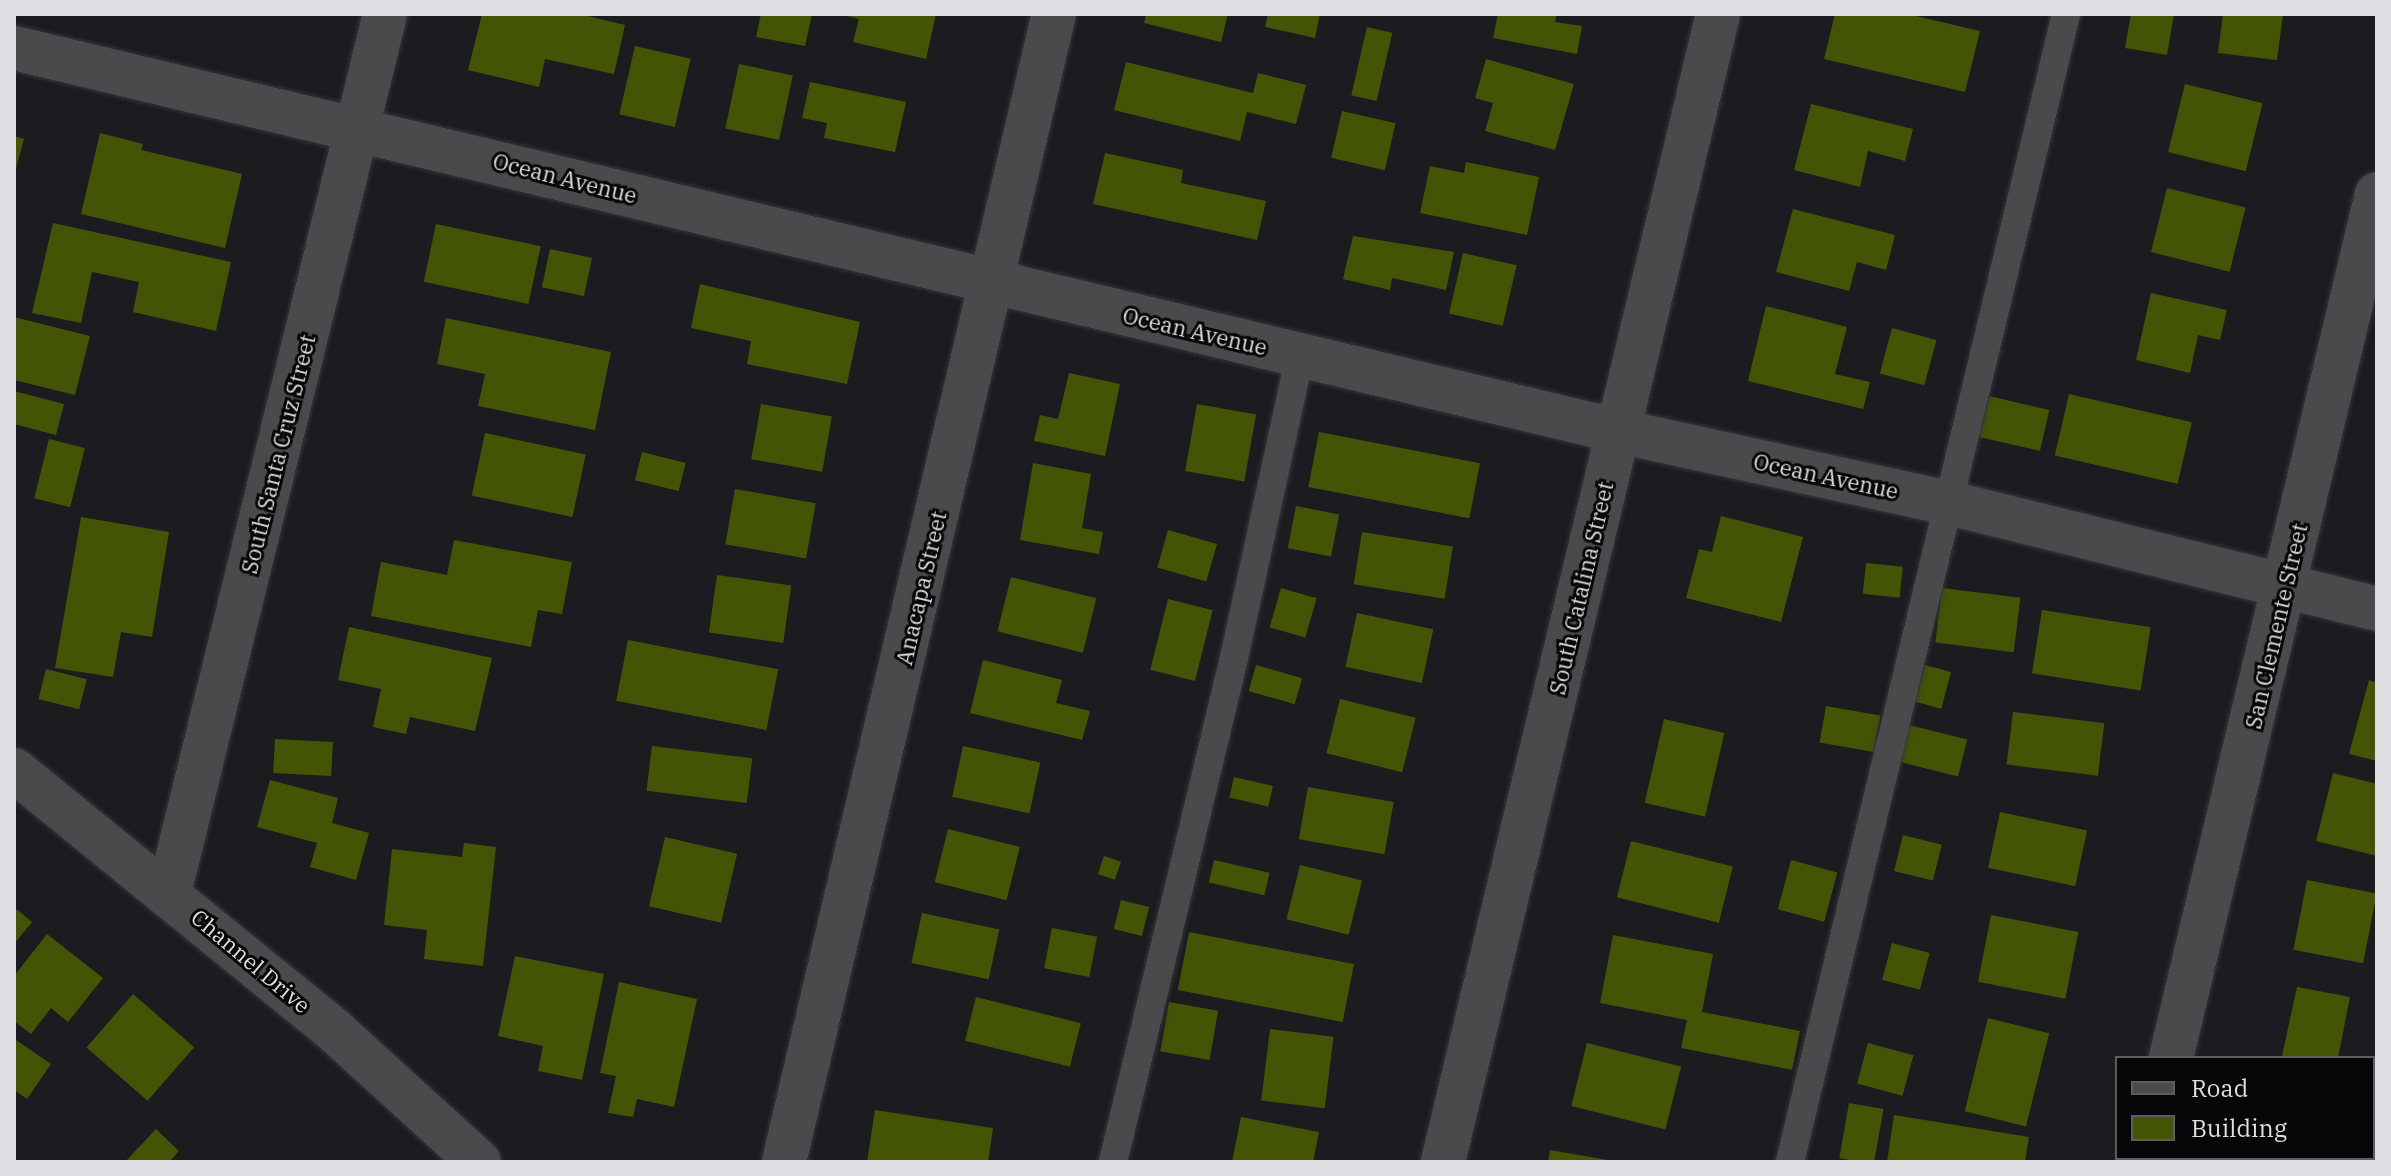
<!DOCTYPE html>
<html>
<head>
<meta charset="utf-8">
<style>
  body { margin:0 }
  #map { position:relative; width:2391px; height:1176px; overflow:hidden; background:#1c1b20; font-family:"IBM Plex Serif",serif }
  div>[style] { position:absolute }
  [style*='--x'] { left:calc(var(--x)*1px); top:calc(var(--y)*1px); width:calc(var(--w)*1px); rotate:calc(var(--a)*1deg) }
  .building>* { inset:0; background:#435504; transform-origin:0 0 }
  .roads { filter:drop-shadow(0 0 2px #37363b) drop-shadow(0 0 2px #37363b) }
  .lane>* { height:28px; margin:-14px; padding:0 14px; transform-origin:14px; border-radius:14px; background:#4a4a4c }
  .street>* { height:44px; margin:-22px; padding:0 22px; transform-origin:22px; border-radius:22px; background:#4a4a4c }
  span { translate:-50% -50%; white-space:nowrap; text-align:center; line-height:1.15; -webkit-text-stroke:6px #070608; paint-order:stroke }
  .street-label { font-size:22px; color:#dedde1 }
  .frame { position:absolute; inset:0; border:16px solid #dedde1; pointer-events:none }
  .legend { position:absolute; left:2115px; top:1056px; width:260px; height:104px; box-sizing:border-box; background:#070608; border:2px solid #5d5c5f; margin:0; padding:10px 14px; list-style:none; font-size:24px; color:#dedde1 }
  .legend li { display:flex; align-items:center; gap:16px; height:40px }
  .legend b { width:40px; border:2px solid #5d5c5f }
</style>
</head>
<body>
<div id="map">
  <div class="building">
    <div style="clip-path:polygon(482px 14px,579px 14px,625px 25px,614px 74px,545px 59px,539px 87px,468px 70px)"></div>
    <div style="clip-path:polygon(761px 14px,812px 14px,805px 46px,756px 37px)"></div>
    <div style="clip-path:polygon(840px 14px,936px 14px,926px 59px,853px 42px,859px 19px)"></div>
    <div style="clip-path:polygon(1146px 14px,1228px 14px,1221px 42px,1144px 23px)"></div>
    <div style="clip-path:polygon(1268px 14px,1320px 14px,1315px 38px,1265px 27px)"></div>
    <div style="clip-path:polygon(1498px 14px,1557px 14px,1555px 22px,1582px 26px,1577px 54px,1493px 38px)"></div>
    <div style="clip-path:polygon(1835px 14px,1907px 14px,1980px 31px,1965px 92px,1824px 59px)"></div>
    <div style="clip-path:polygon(2131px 14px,2174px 14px,2167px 55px,2125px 48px)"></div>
    <div style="clip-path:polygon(2223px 14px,2283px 14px,2277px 60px,2218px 53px)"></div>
    <div style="left:1367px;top:27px;width:26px;height:70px;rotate:13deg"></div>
    <div style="left:635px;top:46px;width:57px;height:70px;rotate:13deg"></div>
    <div style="clip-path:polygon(1486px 59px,1574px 84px,1555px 150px,1485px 131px,1493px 103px,1475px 98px)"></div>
    <div style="clip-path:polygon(1126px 62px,1253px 93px,1258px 73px,1306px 85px,1296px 124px,1247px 112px,1240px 141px,1114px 110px)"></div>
    <div style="left:739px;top:64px;width:55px;height:66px;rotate:12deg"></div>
    <div style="clip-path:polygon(810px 82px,906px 102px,895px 152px,824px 138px,827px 123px,802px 118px)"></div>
    <div style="left:2185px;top:84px;width:80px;height:70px;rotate:14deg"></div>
    <div style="clip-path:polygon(1811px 104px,1913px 129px,1905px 161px,1868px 151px,1860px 187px,1794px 170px)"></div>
    <div style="left:1342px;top:111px;width:55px;height:48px;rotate:13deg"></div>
    <div style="clip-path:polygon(100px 133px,143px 144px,141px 150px,242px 174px,225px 248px,81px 214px)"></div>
    <div style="clip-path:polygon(14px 136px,24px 139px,15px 172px,14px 172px)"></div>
    <div style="clip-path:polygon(1105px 153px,1183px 170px,1181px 183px,1266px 201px,1257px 240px,1093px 204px)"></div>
    <div style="clip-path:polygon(1466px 162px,1539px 177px,1527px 235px,1420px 213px,1430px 166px,1464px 173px)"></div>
    <div style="left:2167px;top:188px;width:81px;height:66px;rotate:14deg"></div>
    <div style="clip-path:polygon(1793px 209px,1895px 235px,1886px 270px,1857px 262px,1849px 291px,1776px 272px)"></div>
    <div style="clip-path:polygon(53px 223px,231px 262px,216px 331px,133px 312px,139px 282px,92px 272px,81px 323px,32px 313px)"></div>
    <div style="left:436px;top:224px;width:107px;height:59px;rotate:12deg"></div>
    <div style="clip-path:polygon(1353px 236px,1454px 252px,1446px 290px,1392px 278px,1390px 290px,1343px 279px)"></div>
    <div style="left:550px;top:249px;width:43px;height:39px;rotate:12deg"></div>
    <div style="left:1463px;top:253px;width:55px;height:62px;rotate:13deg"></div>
    <div style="clip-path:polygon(700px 284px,860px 322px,847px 384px,747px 364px,751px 341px,691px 328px)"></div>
    <div style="clip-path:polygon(2151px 293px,2227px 310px,2220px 340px,2198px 335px,2190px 373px,2136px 360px)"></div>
    <div style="clip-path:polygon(1766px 306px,1847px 327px,1835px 374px,1870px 382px,1863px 409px,1748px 381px)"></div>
    <div style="clip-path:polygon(14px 317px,90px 336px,75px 395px,14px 380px)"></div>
    <div style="clip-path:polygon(446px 318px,611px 352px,595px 430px,478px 406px,485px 374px,437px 364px)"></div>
    <div style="left:1892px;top:328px;width:46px;height:47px;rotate:15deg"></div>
    <div style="clip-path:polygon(1069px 373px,1120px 384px,1105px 456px,1034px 441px,1040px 415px,1058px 419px)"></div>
    <div style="clip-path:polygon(14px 391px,64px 404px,56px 435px,14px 424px)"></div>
    <div style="left:2069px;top:394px;width:126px;height:63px;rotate:13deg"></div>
    <div style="left:1989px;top:396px;width:62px;height:42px;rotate:13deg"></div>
    <div style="left:761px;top:404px;width:72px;height:56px;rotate:10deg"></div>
    <div style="left:1197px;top:404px;width:60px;height:68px;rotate:10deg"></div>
    <div style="left:1319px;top:432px;width:164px;height:56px;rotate:11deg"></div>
    <div style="left:485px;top:433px;width:103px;height:64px;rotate:12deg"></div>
    <div style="left:49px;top:439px;width:37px;height:61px;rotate:14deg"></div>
    <div style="left:642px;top:452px;width:45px;height:29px;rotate:14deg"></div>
    <div style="clip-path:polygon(1033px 463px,1091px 474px,1082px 528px,1103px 532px,1099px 554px,1020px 540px)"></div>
    <div style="left:735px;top:489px;width:82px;height:56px;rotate:10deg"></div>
    <div style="left:1296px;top:506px;width:44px;height:43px;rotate:11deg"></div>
    <div style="clip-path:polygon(1721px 516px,1803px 537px,1781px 622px,1686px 598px,1699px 549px,1712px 552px)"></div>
    <div style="clip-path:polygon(81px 517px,169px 532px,152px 637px,121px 632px,113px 677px,55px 668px)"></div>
    <div style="left:1168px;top:530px;width:51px;height:39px;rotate:16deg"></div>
    <div style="left:1362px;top:532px;width:92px;height:53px;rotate:9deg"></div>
    <div style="clip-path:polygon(454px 540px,572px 562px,562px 614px,538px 610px,531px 647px,371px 616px,381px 562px,447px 575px)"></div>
    <div style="left:1866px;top:563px;width:37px;height:31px;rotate:6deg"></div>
    <div style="left:717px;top:575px;width:75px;height:58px;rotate:8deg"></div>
    <div style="left:1011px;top:577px;width:88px;height:56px;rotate:14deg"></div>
    <div style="left:1281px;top:588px;width:37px;height:41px;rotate:16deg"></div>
    <div style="left:1942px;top:588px;width:79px;height:55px;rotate:7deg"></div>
    <div style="left:1168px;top:599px;width:46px;height:73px;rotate:14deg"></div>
    <div style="left:2042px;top:610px;width:110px;height:64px;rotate:9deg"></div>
    <div style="left:1357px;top:613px;width:78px;height:55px;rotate:12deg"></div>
    <div style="clip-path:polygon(349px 627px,492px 658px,475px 731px,410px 717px,406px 734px,373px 727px,381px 689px,338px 680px)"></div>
    <div style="left:628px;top:640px;width:153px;height:62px;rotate:11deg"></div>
    <div style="clip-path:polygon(983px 660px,1062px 680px,1056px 703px,1090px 711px,1082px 740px,970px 713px)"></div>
    <div style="left:1256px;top:665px;width:48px;height:27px;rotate:16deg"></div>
    <div style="left:1925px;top:665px;width:27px;height:38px;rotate:15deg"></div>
    <div style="left:46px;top:669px;width:42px;height:31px;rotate:14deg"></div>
    <div style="clip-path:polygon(2369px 680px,2377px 683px,2377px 761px,2349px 754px)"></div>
    <div style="left:1340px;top:699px;width:78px;height:56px;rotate:14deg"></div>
    <div style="left:1826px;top:706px;width:55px;height:37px;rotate:10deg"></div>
    <div style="left:2013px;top:712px;width:92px;height:53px;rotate:7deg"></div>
    <div style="left:1664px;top:719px;width:62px;height:86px;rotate:13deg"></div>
    <div style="left:1909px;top:725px;width:60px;height:38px;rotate:14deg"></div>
    <div style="left:275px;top:739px;width:58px;height:34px;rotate:3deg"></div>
    <div style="left:652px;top:746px;width:101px;height:45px;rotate:7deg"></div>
    <div style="left:963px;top:746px;width:79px;height:52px;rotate:12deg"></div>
    <div style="clip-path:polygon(2333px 773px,2377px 784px,2377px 856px,2316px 841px)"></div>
    <div style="left:1234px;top:777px;width:40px;height:21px;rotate:13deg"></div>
    <div style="clip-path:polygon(270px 780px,338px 798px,332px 823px,369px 833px,356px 880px,310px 867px,317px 843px,257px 827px)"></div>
    <div style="left:1308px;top:787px;width:87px;height:53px;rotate:10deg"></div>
    <div style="left:2000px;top:812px;width:89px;height:57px;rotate:12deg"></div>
    <div style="left:948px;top:829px;width:74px;height:55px;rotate:14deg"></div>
    <div style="left:1903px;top:835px;width:40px;height:37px;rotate:14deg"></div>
    <div style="left:665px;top:837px;width:74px;height:71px;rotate:13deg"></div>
    <div style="left:1631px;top:841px;width:105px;height:58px;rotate:14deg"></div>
    <div style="clip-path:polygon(464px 843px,496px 847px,483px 966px,424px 959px,427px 930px,384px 925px,392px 849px,462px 857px)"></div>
    <div style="left:1104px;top:856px;width:18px;height:19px;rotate:19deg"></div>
    <div style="left:1214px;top:860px;width:57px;height:23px;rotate:13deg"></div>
    <div style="left:1791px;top:860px;width:48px;height:51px;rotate:15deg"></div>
    <div style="left:1300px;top:865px;width:64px;height:56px;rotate:14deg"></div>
    <div style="left:2307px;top:880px;width:71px;height:71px;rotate:11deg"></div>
    <div style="left:1121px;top:900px;width:29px;height:30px;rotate:14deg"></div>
    <div style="clip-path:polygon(14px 907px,32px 922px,14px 944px)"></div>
    <div style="left:922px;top:913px;width:79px;height:51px;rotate:12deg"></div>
    <div style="left:1991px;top:915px;width:89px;height:68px;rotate:11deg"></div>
    <div style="left:1052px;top:928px;width:46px;height:41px;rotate:11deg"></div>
    <div style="left:1189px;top:932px;width:168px;height:59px;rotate:11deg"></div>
    <div style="clip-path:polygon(47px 934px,103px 978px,68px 1022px,51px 1008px,31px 1034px,14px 1021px,14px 976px)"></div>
    <div style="clip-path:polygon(1613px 935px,1713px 954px,1702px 1012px,1800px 1031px,1792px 1070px,1681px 1048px,1687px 1020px,1600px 1003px)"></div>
    <div style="left:1892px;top:943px;width:39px;height:38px;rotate:15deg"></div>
    <div style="clip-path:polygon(515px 956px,604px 974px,582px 1080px,538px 1071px,543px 1046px,498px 1036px)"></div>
    <div style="clip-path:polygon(619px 982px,697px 999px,674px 1107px,637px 1099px,633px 1117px,608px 1113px,616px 1076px,600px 1073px)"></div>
    <div style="clip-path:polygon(2297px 987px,2350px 997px,2338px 1058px,2282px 1056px)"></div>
    <div style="left:133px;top:994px;width:81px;height:71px;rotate:41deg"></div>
    <div style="left:976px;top:997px;width:108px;height:45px;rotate:14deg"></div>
    <div style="left:1169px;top:1002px;width:50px;height:50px;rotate:10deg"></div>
    <div style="left:1988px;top:1018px;width:63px;height:96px;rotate:14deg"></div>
    <div style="left:1270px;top:1029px;width:64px;height:72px;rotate:7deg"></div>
    <div style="clip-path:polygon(16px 1040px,51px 1064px,27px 1099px,14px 1090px)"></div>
    <div style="left:1587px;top:1043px;width:97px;height:65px;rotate:14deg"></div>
    <div style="left:1868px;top:1043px;width:47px;height:42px;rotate:15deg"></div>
    <div style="left:1849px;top:1103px;width:35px;height:56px;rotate:10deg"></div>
    <div style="clip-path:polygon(875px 1110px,993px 1128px,988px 1162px,867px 1162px)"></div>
    <div style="clip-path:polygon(1894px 1115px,2029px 1137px,2025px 1162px,1887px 1162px)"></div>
    <div style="clip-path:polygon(1241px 1117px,1319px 1132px,1313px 1162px,1232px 1162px)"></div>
    <div style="clip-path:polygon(156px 1129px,179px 1151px,169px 1162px,125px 1162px)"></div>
    <div style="clip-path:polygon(1550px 1150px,1608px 1160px,1607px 1162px,1548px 1162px)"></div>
    <div style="clip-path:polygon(2246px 1158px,2339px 1158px,2245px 1162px)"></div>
  </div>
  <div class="roads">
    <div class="lane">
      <div style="--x:1113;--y:1162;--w:518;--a:-76.5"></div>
      <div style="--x:1234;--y:658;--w:309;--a:-77.7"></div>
      <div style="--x:1790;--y:1162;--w:1181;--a:-76.48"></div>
    </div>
    <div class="street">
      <div style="--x:14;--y:48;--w:1649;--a:13.43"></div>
      <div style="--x:1618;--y:431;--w:335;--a:12.3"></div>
      <div style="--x:1945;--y:502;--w:445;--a:13.9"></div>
      <div style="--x:14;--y:770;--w:415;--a:39.1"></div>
      <div style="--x:336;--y:1032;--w:193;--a:42.3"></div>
      <div style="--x:169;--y:893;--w:905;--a:-76.19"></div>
      <div style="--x:2171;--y:1058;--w:888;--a:-76.59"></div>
      <div style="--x:784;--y:1162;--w:1179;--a:-76.77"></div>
      <div style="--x:1443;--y:1162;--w:1180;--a:-76.53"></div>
      <div style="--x:2146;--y:1162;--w:4;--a:-76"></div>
    </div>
  </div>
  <div class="street-label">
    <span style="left:565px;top:178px;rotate:14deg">Ocean Avenue</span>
    <span style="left:1195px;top:331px;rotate:13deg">Ocean Avenue</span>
    <span style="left:278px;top:454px;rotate:-76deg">South Santa Cruz Street</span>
    <span style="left:1826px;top:476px;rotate:12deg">Ocean Avenue</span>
    <span style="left:921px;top:588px;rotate:-77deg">Anacapa Street</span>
    <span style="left:1581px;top:588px;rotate:-77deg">South Catalina Street</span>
    <span style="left:2276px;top:626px;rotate:-77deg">San Clemente Street</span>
    <span style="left:251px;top:961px;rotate:40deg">Channel Drive</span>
  </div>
  <div class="frame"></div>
  <ul class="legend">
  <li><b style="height:10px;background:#4a4a4c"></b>Road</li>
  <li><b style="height:22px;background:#435504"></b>Building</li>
  </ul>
</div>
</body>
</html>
